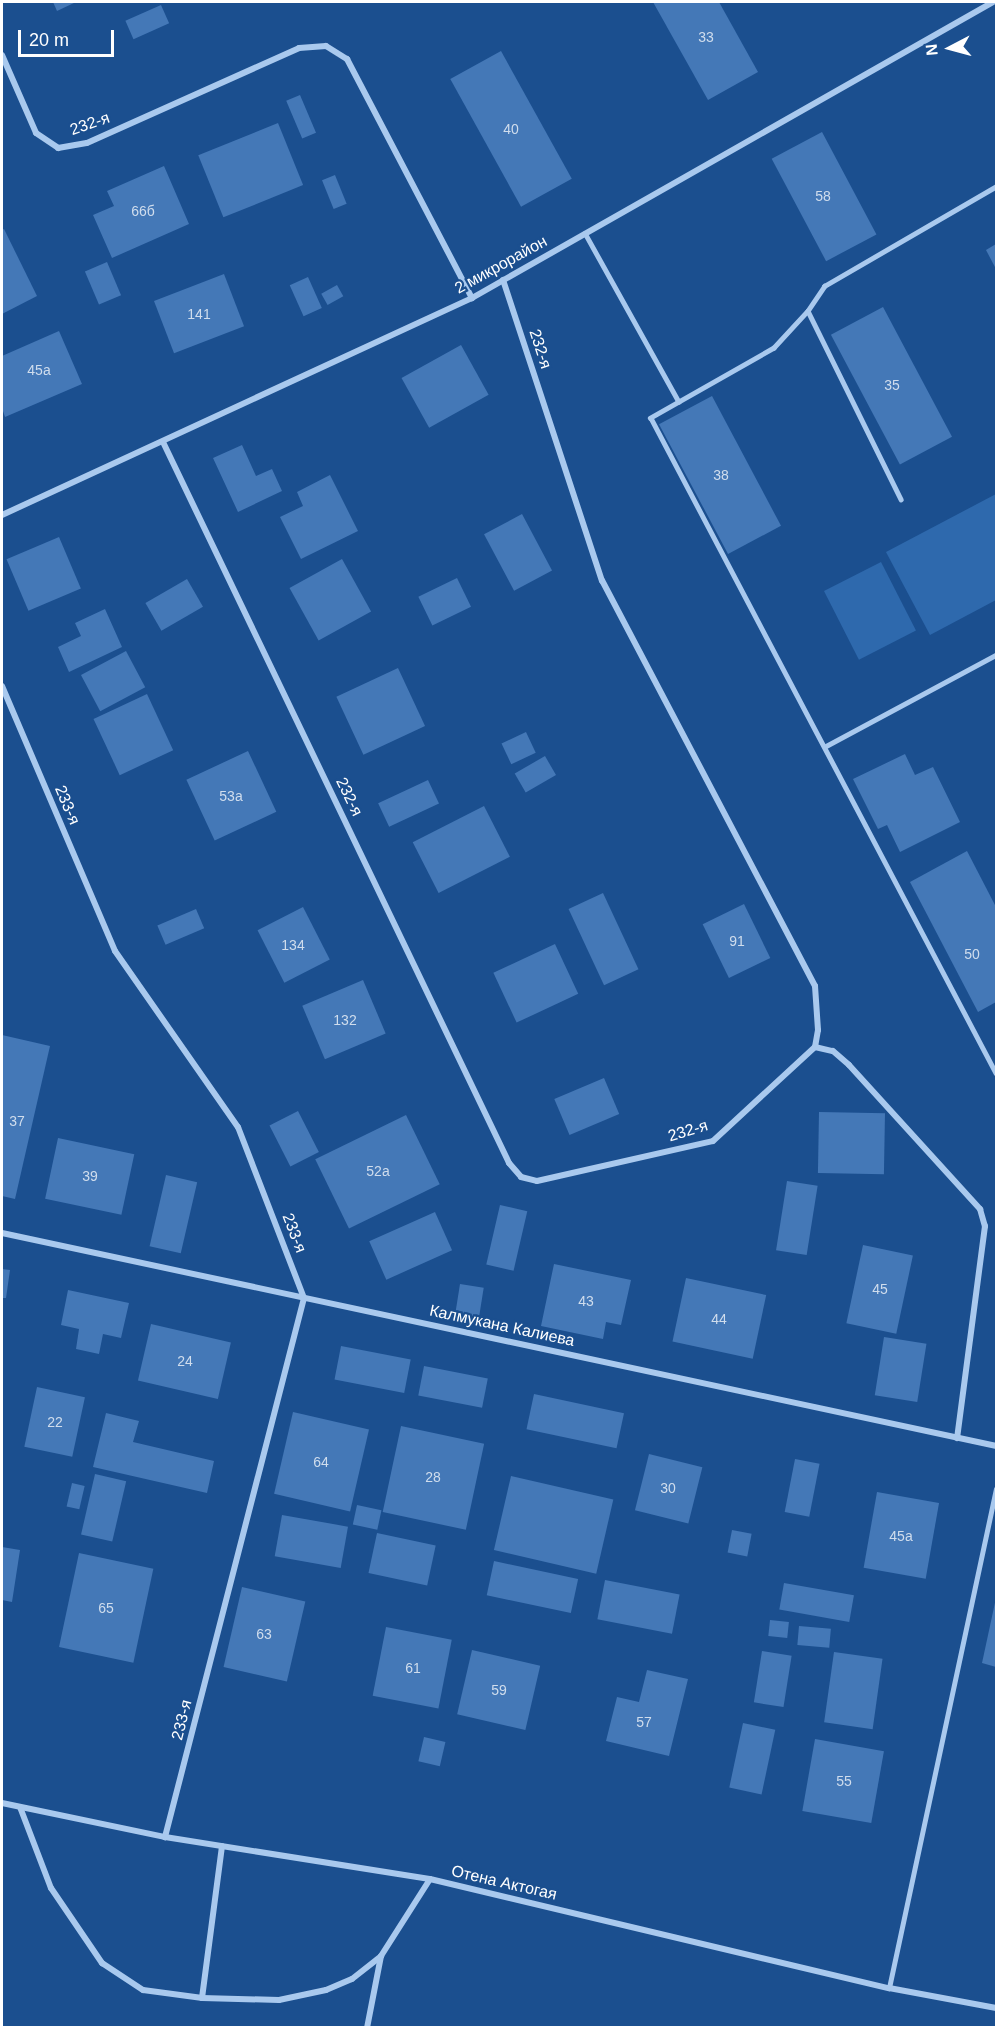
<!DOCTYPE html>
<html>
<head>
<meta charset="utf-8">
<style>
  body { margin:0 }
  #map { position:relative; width:998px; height:2029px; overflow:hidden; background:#1b4f8f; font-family:Arial,sans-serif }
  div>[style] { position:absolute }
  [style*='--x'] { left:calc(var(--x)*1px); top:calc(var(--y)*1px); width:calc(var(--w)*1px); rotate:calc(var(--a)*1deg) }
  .green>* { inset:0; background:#2e69ad; transform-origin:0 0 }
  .building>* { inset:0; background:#4478b7; transform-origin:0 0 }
  .service>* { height:4.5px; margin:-2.25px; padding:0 2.25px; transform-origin:2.25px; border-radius:2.25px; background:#a9c9ee }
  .minor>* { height:6px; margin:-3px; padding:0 3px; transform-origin:3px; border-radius:3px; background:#a9c9ee }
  span { translate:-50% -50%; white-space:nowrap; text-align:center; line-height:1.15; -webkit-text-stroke:4.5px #1b4f8f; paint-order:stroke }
  .number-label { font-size:14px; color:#d0dded }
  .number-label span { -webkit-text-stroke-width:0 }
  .street-label { font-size:16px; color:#fff }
  .frame { position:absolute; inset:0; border:3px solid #fff; pointer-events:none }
  .north { position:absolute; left:920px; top:18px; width:60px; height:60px; -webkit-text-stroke:4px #1b4f8f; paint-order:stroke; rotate:264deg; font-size:16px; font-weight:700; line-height:24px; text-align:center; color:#fff }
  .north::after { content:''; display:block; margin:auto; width:21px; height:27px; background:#fff; clip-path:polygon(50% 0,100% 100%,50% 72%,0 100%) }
  .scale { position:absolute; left:18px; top:30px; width:96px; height:27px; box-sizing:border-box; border:3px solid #fff; border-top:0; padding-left:8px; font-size:18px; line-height:21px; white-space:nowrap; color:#fff; -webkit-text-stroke:4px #1b4f8f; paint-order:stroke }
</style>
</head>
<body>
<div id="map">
  <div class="green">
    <div style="clip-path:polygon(996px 494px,996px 600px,930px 635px,886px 552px)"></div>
    <div style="left:881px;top:562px;width:77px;height:64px;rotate:63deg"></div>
  </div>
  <div class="building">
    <div style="clip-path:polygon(53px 2px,76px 2px,57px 11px)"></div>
    <div style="clip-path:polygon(653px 2px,719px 2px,758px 72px,708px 100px)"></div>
    <div style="left:161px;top:5px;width:20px;height:39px;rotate:66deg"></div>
    <div style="left:501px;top:51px;width:146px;height:58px;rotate:61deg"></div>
    <div style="left:300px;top:95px;width:41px;height:15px;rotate:67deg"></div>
    <div style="left:278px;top:123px;width:67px;height:86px;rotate:68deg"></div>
    <div style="left:822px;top:132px;width:116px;height:57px;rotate:62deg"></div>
    <div style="clip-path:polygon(164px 166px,189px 224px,112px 258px,93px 215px,114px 206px,107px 191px)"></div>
    <div style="left:335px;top:175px;width:31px;height:14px;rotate:68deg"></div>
    <div style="clip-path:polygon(4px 229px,37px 296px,2px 314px,2px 230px)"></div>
    <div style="clip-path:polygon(996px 244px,996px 269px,986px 250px)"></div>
    <div style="left:107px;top:262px;width:36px;height:24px;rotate:67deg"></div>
    <div style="left:224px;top:274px;width:56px;height:75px;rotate:69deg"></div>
    <div style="left:308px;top:277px;width:34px;height:20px;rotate:66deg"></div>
    <div style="left:337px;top:285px;width:13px;height:18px;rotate:61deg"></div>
    <div style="left:883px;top:307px;width:147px;height:59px;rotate:62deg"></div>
    <div style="clip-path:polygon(59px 331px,82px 384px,5px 417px,2px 408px,2px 356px)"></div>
    <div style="left:461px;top:345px;width:57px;height:68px;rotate:61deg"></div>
    <div style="left:712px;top:396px;width:147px;height:60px;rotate:62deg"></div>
    <div style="clip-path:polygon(242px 445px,256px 476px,272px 469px,282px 491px,238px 512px,213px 458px)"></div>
    <div style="clip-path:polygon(330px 475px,358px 531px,301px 559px,280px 517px,303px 506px,297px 492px)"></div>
    <div style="left:522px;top:514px;width:64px;height:43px;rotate:62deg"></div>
    <div style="left:59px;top:537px;width:56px;height:57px;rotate:67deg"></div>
    <div style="left:342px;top:559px;width:60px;height:60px;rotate:61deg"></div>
    <div style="left:457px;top:578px;width:32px;height:43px;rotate:64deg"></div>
    <div style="left:187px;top:579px;width:32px;height:48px;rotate:60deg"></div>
    <div style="clip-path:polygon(105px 609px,122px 647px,69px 672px,58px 647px,81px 636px,75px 623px)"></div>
    <div style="left:126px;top:651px;width:41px;height:51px;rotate:62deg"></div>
    <div style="left:398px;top:668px;width:64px;height:68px;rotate:65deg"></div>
    <div style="left:147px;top:694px;width:62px;height:59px;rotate:65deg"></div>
    <div style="left:526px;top:732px;width:23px;height:27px;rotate:65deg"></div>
    <div style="left:248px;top:751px;width:67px;height:68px;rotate:65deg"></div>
    <div style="clip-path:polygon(905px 754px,915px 775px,933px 767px,960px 822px,900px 852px,887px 825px,878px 829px,853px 779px)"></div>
    <div style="left:545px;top:756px;width:22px;height:35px;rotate:60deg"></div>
    <div style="left:428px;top:780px;width:26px;height:55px;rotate:65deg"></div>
    <div style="left:484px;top:806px;width:57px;height:80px;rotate:63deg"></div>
    <div style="clip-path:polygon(967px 851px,996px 907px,996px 1002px,978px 1012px,910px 882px)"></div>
    <div style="left:603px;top:893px;width:84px;height:38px;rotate:65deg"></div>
    <div style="left:744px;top:904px;width:60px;height:46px;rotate:64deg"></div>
    <div style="left:303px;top:907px;width:59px;height:51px;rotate:63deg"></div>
    <div style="left:196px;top:909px;width:21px;height:42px;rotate:67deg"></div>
    <div style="left:555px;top:944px;width:55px;height:68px;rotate:65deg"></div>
    <div style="left:363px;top:980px;width:58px;height:66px;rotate:67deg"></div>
    <div style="clip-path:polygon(2px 1035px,50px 1046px,15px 1199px,2px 1196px)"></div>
    <div style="left:604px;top:1078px;width:39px;height:54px;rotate:67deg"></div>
    <div style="left:298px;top:1111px;width:46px;height:32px;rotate:63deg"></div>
    <div style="left:819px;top:1112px;width:66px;height:61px;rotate:1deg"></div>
    <div style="left:406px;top:1115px;width:77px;height:101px;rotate:64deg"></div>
    <div style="left:58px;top:1138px;width:78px;height:62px;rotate:12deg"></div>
    <div style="left:166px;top:1175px;width:32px;height:73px;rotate:13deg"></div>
    <div style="left:787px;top:1181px;width:31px;height:70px;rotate:9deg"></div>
    <div style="left:500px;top:1205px;width:28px;height:61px;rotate:13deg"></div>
    <div style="left:435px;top:1212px;width:42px;height:72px;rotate:66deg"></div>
    <div style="left:863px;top:1245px;width:51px;height:80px;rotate:12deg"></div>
    <div style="clip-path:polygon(554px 1264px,631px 1280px,621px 1325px,606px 1322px,603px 1339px,541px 1326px)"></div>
    <div style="clip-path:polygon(2px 1269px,10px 1270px,6px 1298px,2px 1298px)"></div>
    <div style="left:686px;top:1278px;width:82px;height:65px;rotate:12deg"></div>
    <div style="left:460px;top:1284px;width:24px;height:33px;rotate:9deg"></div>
    <div style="clip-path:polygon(68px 1290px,129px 1303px,121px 1338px,103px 1334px,99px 1354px,76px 1349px,79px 1329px,61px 1325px)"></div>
    <div style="left:151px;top:1324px;width:82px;height:58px;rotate:13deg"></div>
    <div style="left:884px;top:1337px;width:43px;height:59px;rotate:9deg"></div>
    <div style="left:341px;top:1346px;width:71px;height:34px;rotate:11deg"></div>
    <div style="left:424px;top:1366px;width:65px;height:30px;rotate:11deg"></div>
    <div style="left:37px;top:1387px;width:49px;height:61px;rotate:12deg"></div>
    <div style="left:534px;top:1394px;width:92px;height:36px;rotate:12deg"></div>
    <div style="left:293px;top:1412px;width:78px;height:84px;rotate:13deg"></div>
    <div style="clip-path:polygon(106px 1413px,139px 1421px,133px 1442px,214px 1461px,207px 1493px,93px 1467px)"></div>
    <div style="left:401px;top:1426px;width:85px;height:88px;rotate:12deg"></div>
    <div style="left:649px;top:1454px;width:55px;height:58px;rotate:14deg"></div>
    <div style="left:795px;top:1459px;width:25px;height:54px;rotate:11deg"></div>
    <div style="left:95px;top:1474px;width:32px;height:62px;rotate:13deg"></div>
    <div style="left:511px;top:1476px;width:105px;height:76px;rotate:13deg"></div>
    <div style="left:72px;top:1483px;width:13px;height:24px;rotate:13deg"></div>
    <div style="left:877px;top:1492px;width:63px;height:77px;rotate:10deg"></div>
    <div style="left:357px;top:1505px;width:25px;height:20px;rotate:12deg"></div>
    <div style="left:282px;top:1515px;width:67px;height:42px;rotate:10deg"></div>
    <div style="left:732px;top:1530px;width:20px;height:23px;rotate:11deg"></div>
    <div style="left:377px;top:1533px;width:60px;height:41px;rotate:12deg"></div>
    <div style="clip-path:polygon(2px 1547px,20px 1550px,12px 1602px,2px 1600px)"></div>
    <div style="left:79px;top:1553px;width:76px;height:96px;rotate:12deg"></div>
    <div style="left:494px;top:1561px;width:86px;height:35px;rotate:12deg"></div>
    <div style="left:605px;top:1580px;width:76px;height:40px;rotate:11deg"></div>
    <div style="left:784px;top:1583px;width:71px;height:27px;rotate:10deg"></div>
    <div style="left:242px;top:1587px;width:65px;height:82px;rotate:13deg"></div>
    <div style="clip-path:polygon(996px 1598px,996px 1667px,982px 1663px)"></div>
    <div style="left:770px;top:1620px;width:19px;height:16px;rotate:6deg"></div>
    <div style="left:799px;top:1626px;width:32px;height:19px;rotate:5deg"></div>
    <div style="left:386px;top:1627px;width:67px;height:70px;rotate:11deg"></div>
    <div style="left:472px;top:1650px;width:70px;height:66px;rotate:13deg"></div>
    <div style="left:762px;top:1651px;width:30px;height:52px;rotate:9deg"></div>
    <div style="left:834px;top:1652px;width:49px;height:71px;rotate:8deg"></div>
    <div style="clip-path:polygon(647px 1670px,688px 1679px,669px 1756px,606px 1741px,617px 1697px,639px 1702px)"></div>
    <div style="left:743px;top:1723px;width:33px;height:66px;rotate:12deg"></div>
    <div style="left:424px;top:1737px;width:22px;height:25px;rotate:13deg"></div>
    <div style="left:815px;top:1739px;width:70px;height:73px;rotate:10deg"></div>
  </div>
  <div class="service">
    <div style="--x:996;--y:187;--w:198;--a:149.9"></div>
    <div style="--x:825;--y:286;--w:30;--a:124"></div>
    <div style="--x:808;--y:311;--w:50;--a:132.6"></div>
    <div style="--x:774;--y:348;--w:142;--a:150.4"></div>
    <div style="--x:651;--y:418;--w:740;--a:62.22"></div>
    <div style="--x:585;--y:233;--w:193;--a:60.9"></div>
    <div style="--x:808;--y:311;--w:210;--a:63.7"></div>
    <div style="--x:826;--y:746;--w:193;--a:-28.2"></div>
    <div style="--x:889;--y:1988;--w:510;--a:-77.9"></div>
  </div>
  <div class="minor">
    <div style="--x:2;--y:55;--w:85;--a:66.4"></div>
    <div style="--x:36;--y:133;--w:27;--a:34"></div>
    <div style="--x:58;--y:148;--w:29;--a:-10"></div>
    <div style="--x:87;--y:143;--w:232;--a:-24.1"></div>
    <div style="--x:299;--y:48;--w:27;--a:-4"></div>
    <div style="--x:326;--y:46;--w:25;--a:32"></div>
    <div style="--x:347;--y:59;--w:270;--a:62.4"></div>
    <div style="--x:163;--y:442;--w:800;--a:64.36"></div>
    <div style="--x:509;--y:1163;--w:18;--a:49"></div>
    <div style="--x:521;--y:1177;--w:16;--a:14"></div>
    <div style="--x:537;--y:1181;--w:180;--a:-12.8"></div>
    <div style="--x:713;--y:1141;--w:139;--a:-42.7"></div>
    <div style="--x:815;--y:1047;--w:17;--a:-80"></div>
    <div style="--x:818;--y:1030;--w:44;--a:-93.9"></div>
    <div style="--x:815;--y:986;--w:458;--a:-117.7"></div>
    <div style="--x:602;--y:581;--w:317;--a:-108.2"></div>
    <div style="--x:2;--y:515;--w:518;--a:-24.78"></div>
    <div style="--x:472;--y:298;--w:599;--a:-29.6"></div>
    <div style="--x:2;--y:686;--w:288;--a:66.9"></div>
    <div style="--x:115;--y:951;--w:215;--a:55.1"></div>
    <div style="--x:238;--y:1127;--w:183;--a:68.9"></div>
    <div style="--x:304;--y:1298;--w:557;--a:104.46"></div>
    <div style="--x:815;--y:1047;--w:18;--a:13"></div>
    <div style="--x:833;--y:1051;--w:21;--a:41"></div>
    <div style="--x:849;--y:1065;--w:195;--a:47.7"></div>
    <div style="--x:980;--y:1209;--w:18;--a:74"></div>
    <div style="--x:985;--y:1226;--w:214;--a:97.5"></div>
    <div style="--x:2;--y:1233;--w:1017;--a:12.09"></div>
    <div style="--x:2;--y:1803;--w:167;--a:11.8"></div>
    <div style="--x:165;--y:1837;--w:268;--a:9"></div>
    <div style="--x:430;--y:1879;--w:472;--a:13.4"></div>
    <div style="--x:889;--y:1988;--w:109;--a:10.6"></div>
    <div style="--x:20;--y:1807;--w:87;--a:69.1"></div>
    <div style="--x:51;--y:1888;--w:91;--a:55.8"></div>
    <div style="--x:102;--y:1963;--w:49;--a:33.4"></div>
    <div style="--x:143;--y:1990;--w:60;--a:7.7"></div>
    <div style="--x:202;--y:1998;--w:77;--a:1.5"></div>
    <div style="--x:279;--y:2000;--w:48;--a:-12"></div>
    <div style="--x:326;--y:1990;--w:28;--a:-23"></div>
    <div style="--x:352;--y:1979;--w:37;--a:-38"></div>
    <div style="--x:202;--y:1998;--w:153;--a:-82.5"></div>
    <div style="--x:367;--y:2028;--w:73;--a:-79"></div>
    <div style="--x:381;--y:1956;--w:91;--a:-57.5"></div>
  </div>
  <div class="number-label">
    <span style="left:706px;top:37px">33</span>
    <span style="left:511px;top:129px">40</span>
    <span style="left:823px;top:196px">58</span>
    <span style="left:143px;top:211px">66б</span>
    <span style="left:199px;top:314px">141</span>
    <span style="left:39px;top:370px">45а</span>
    <span style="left:892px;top:385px">35</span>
    <span style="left:721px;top:475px">38</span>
    <span style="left:231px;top:796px">53а</span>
    <span style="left:737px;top:941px">91</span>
    <span style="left:293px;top:945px">134</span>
    <span style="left:972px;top:954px">50</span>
    <span style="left:345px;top:1020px">132</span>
    <span style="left:17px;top:1121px">37</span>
    <span style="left:378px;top:1171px">52а</span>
    <span style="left:90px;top:1176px">39</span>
    <span style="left:880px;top:1289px">45</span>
    <span style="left:586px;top:1301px">43</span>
    <span style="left:719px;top:1319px">44</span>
    <span style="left:185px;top:1361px">24</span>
    <span style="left:55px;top:1422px">22</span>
    <span style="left:321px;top:1462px">64</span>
    <span style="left:433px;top:1477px">28</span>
    <span style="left:668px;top:1488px">30</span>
    <span style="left:901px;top:1536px">45а</span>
    <span style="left:106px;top:1608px">65</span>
    <span style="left:264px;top:1634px">63</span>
    <span style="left:413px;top:1668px">61</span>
    <span style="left:499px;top:1690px">59</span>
    <span style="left:644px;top:1722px">57</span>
    <span style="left:844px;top:1781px">55</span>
  </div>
  <div class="street-label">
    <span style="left:90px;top:124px;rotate:-19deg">232-я</span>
    <span style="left:501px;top:265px;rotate:-29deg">2 микрорайон</span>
    <span style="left:540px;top:349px;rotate:72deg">232-я</span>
    <span style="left:349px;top:797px;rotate:64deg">232-я</span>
    <span style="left:67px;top:805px;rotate:67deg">233-я</span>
    <span style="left:688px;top:1131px;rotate:-17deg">232-я</span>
    <span style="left:294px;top:1233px;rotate:69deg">233-я</span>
    <span style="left:502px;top:1326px;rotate:12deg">Калмукана Калиева</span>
    <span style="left:182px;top:1720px;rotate:-76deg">233-я</span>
    <span style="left:504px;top:1883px;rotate:13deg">Отена Актогая</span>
  </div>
  <div class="frame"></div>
  <div class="north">N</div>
  <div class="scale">20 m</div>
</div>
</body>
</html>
